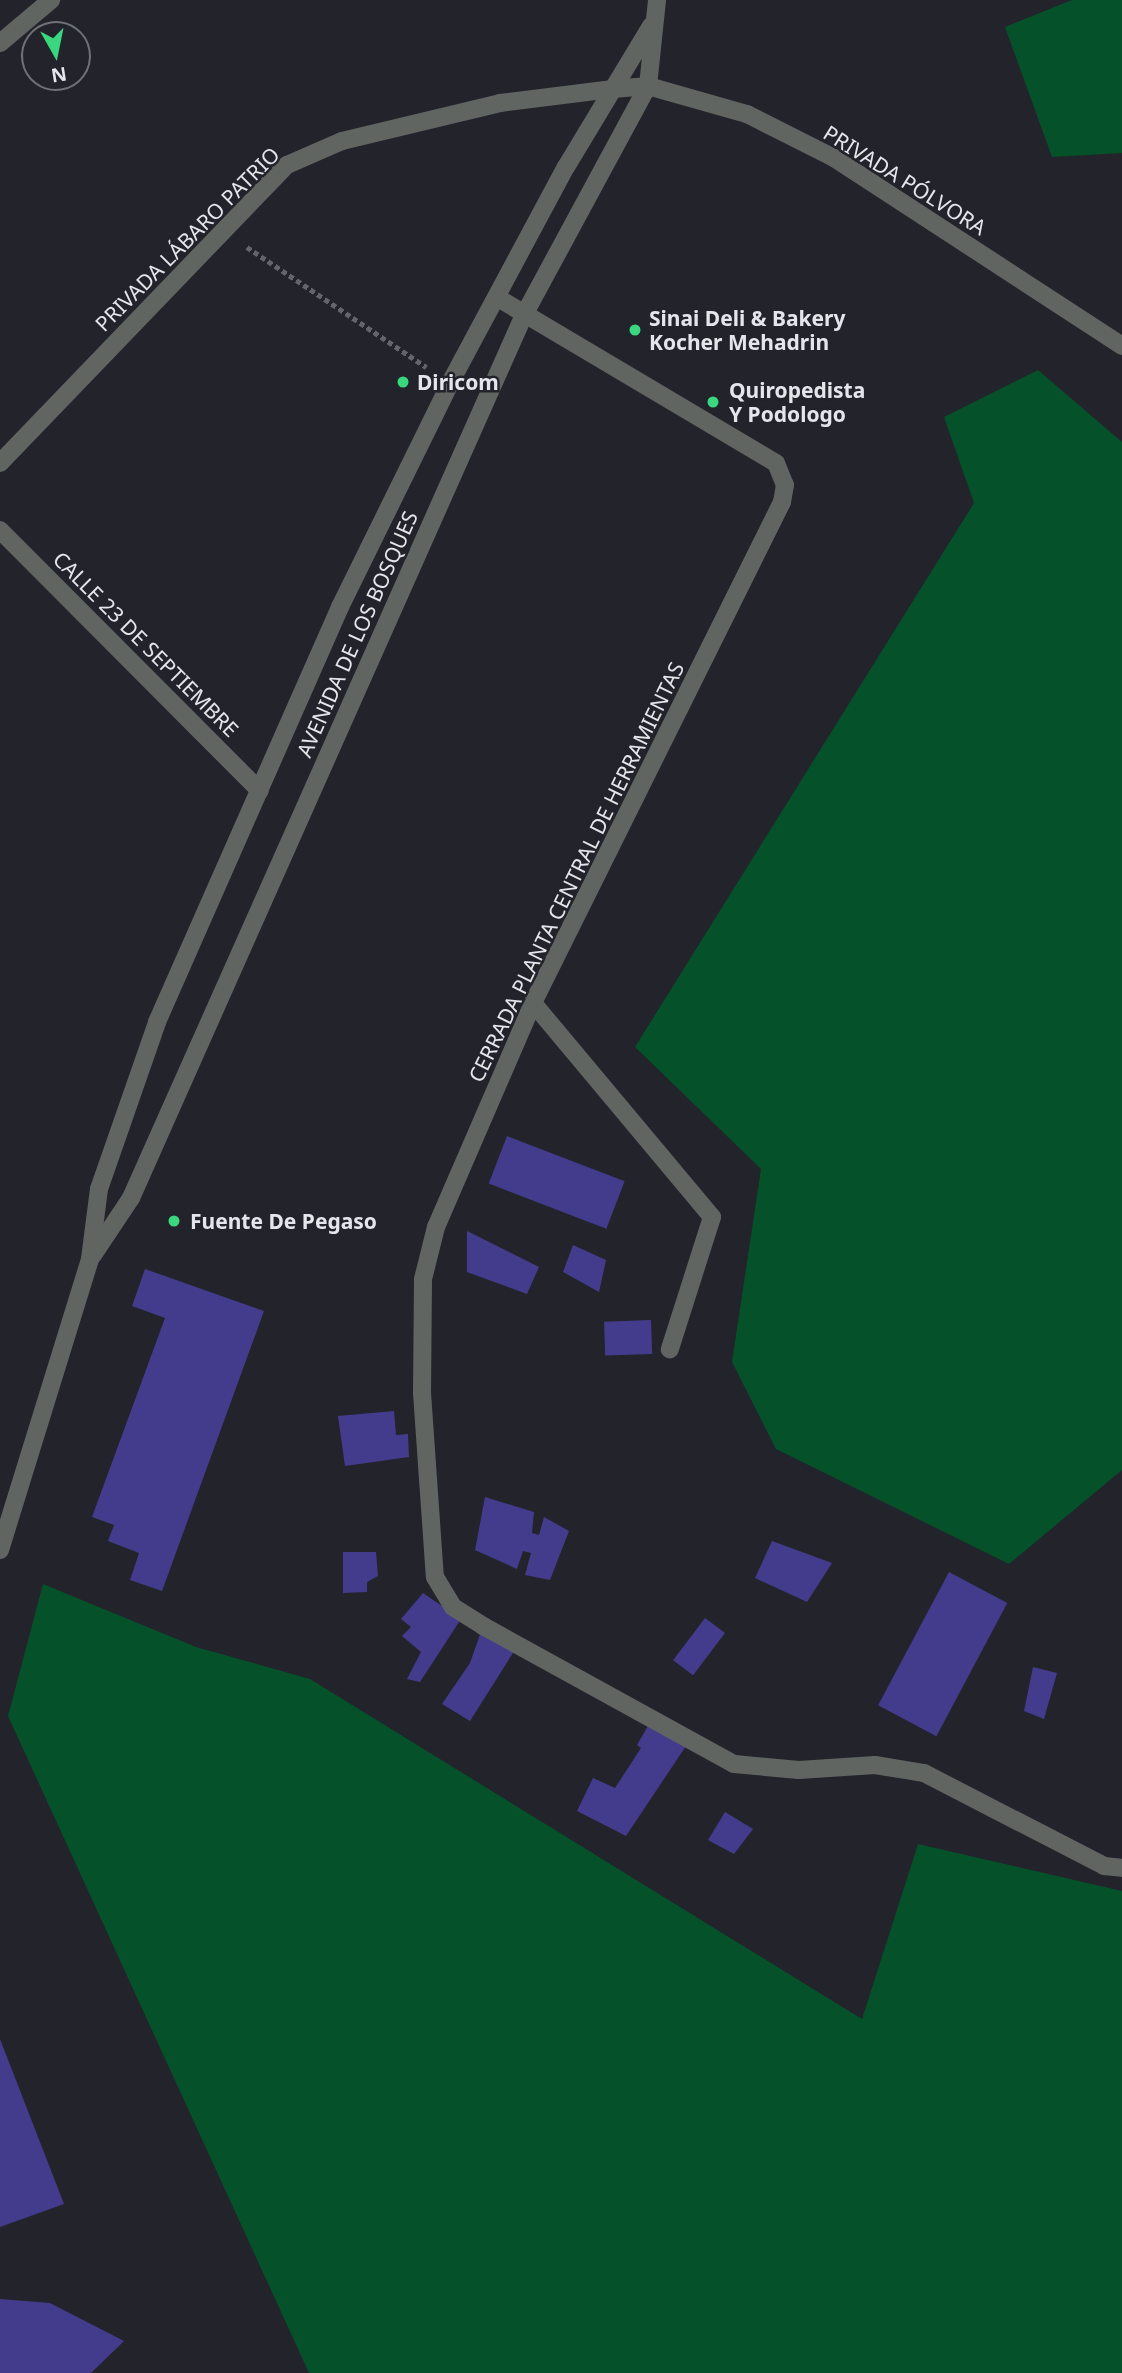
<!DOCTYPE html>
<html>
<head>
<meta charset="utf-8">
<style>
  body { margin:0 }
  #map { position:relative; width:1122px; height:2373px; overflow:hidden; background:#23232b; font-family:"Noto Sans",sans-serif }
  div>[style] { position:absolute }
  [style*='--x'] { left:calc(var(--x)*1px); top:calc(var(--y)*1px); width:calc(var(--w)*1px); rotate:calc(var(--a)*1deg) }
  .green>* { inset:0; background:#04512a }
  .building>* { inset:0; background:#433c8d; transform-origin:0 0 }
  .path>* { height:4.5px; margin-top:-2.25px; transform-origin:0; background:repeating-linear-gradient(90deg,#64646b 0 5px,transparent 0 8.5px) }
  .minor>* { height:18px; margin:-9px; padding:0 9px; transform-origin:9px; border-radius:9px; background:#616562 }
  .tertiary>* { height:18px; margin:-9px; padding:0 9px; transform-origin:9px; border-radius:9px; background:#616562 }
  .dots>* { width:19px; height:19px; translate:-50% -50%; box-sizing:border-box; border:4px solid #23232b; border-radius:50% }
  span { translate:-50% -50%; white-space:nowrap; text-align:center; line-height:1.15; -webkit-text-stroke:5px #23232b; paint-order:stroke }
  .street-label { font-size:21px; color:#e5e6eb }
  .poi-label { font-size:21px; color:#e5e6eb; font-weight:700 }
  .left { translate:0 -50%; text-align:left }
  .north { position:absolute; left:21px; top:21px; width:70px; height:70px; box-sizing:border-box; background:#23232b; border:2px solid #717178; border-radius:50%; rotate:171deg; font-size:19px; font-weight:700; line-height:28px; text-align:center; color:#e5e6eb }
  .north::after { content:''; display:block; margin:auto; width:24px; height:32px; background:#3ad77f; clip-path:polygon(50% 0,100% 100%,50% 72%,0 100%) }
</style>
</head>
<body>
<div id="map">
  <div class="green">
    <div style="clip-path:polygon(1072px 0,1122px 0,1122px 153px,1052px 157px,1005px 27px)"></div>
    <div style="clip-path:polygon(1038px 370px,1122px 442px,1122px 1470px,1009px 1564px,776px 1449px,732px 1362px,761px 1169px,635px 1047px,974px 503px,944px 417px)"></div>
    <div style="clip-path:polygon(43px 1584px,196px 1647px,310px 1679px,862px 2019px,918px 1844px,1122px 1891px,1122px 2373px,309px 2373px,8px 1716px)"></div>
  </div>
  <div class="building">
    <div style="left:507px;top:1136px;width:126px;height:51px;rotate:21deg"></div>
    <div style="clip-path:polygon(467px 1231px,539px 1267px,527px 1294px,467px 1272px)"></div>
    <div style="clip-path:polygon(573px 1245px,606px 1260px,599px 1292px,563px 1272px)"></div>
    <div style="clip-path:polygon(145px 1269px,264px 1311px,162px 1591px,130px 1580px,139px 1553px,108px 1541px,114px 1525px,92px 1517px,165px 1318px,132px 1306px)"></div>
    <div style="left:651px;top:1320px;width:34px;height:47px;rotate:88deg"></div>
    <div style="clip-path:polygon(394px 1411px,396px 1435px,408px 1434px,409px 1457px,345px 1466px,338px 1416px)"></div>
    <div style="clip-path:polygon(485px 1497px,534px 1512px,532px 1533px,539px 1535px,544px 1517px,569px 1531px,550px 1580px,525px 1575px,531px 1553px,523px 1551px,517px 1569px,475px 1550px)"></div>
    <div style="clip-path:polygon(772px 1541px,832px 1563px,807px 1602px,755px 1578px)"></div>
    <div style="clip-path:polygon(343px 1552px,376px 1552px,378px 1576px,367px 1582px,367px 1592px,343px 1593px)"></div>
    <div style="left:949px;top:1572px;width:66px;height:151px;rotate:28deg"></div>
    <div style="clip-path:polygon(423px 1593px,461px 1619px,420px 1682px,407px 1679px,421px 1652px,402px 1636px,411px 1627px,401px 1619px)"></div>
    <div style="left:705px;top:1618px;width:25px;height:53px;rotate:37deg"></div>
    <div style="clip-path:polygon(483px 1626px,518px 1645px,470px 1721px,442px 1704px,470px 1663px)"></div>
    <div style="clip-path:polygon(1033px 1667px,1057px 1673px,1044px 1719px,1024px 1711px)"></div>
    <div style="clip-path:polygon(652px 1719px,690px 1740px,626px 1836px,577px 1811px,593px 1778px,615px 1788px,641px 1748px,637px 1745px)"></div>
    <div style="clip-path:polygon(725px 1812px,753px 1829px,734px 1854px,708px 1840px)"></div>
    <div style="clip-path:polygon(0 2039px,64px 2204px,0 2227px)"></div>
    <div style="clip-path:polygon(0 2299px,50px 2303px,124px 2341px,91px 2373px,0 2373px)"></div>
  </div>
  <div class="path">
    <div style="--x:247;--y:247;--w:216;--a:33.8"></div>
  </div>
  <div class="minor">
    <div style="--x:498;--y:298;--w:323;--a:30.7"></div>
    <div style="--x:776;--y:463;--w:24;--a:68"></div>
    <div style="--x:785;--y:485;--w:17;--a:100"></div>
    <div style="--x:782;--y:502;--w:559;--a:116.43"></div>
    <div style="--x:533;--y:1003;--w:244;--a:113.4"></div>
    <div style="--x:436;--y:1227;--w:54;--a:104"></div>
    <div style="--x:423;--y:1279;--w:114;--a:90.5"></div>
    <div style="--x:422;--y:1393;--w:184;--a:86"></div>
    <div style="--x:435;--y:1577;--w:35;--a:59"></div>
    <div style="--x:453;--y:1607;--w:36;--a:32"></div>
    <div style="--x:483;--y:1626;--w:286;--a:28.8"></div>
    <div style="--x:734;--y:1764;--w:65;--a:5.3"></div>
    <div style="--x:799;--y:1770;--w:76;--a:-3.8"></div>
    <div style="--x:875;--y:1765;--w:50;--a:9.3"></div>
    <div style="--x:924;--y:1773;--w:203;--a:27.3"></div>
    <div style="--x:1104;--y:1866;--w:18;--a:6"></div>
    <div style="--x:0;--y:463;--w:414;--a:-46.1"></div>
    <div style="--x:287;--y:165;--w:60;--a:-23.6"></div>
    <div style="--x:342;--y:141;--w:163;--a:-13.5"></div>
    <div style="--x:500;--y:103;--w:114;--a:-7.1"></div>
    <div style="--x:613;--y:89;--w:35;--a:-5"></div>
    <div style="--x:648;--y:86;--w:103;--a:15.8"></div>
    <div style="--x:747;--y:114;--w:97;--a:26.8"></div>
    <div style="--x:834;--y:158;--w:344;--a:33.1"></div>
    <div style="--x:0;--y:530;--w:368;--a:45.1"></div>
    <div style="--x:533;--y:1003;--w:279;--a:50.1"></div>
    <div style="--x:712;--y:1217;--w:139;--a:107.7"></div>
  </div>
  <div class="tertiary">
    <div style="--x:0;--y:43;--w:67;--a:-40.1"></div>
    <div style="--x:93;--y:1255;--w:69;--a:-56.3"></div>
    <div style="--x:131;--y:1198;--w:967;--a:-66.01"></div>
    <div style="--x:524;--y:315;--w:260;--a:-61.6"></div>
    <div style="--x:648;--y:86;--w:86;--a:-84"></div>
    <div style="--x:0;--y:1550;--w:305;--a:-72.8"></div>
    <div style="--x:90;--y:1259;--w:71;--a:-82.7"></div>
    <div style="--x:99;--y:1189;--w:177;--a:-70.8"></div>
    <div style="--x:157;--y:1022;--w:454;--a:-66.2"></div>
    <div style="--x:340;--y:607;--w:250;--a:-63.8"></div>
    <div style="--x:450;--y:383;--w:245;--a:-61.8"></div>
    <div style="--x:566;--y:167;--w:165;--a:-58.9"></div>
  </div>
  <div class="dots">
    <div style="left:635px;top:330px;background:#3ad77f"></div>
    <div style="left:403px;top:382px;background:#3ad77f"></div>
    <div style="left:713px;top:402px;background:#3ad77f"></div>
    <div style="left:174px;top:1221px;background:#3ad77f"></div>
  </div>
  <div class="street-label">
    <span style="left:905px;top:180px;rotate:32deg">PRIVADA PÓLVORA</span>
    <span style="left:187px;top:239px;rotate:-45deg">PRIVADA LÁBARO PATRIO</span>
    <span style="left:357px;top:634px;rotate:-66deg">AVENIDA DE LOS BOSQUES</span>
    <span style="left:146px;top:644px;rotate:45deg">CALLE 23 DE SEPTIEMBRE</span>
    <span style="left:576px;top:872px;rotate:-64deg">CERRADA PLANTA CENTRAL DE HERRAMIENTAS</span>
  </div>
  <div class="poi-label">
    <span class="left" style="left:649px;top:330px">Sinai Deli &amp; Bakery<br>Kocher Mehadrin</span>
    <span class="left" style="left:417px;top:382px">Diricom</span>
    <span class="left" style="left:729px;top:402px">Quiropedista<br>Y Podologo</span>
    <span class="left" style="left:190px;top:1221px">Fuente De Pegaso</span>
  </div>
  <div class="north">N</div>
</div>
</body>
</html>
